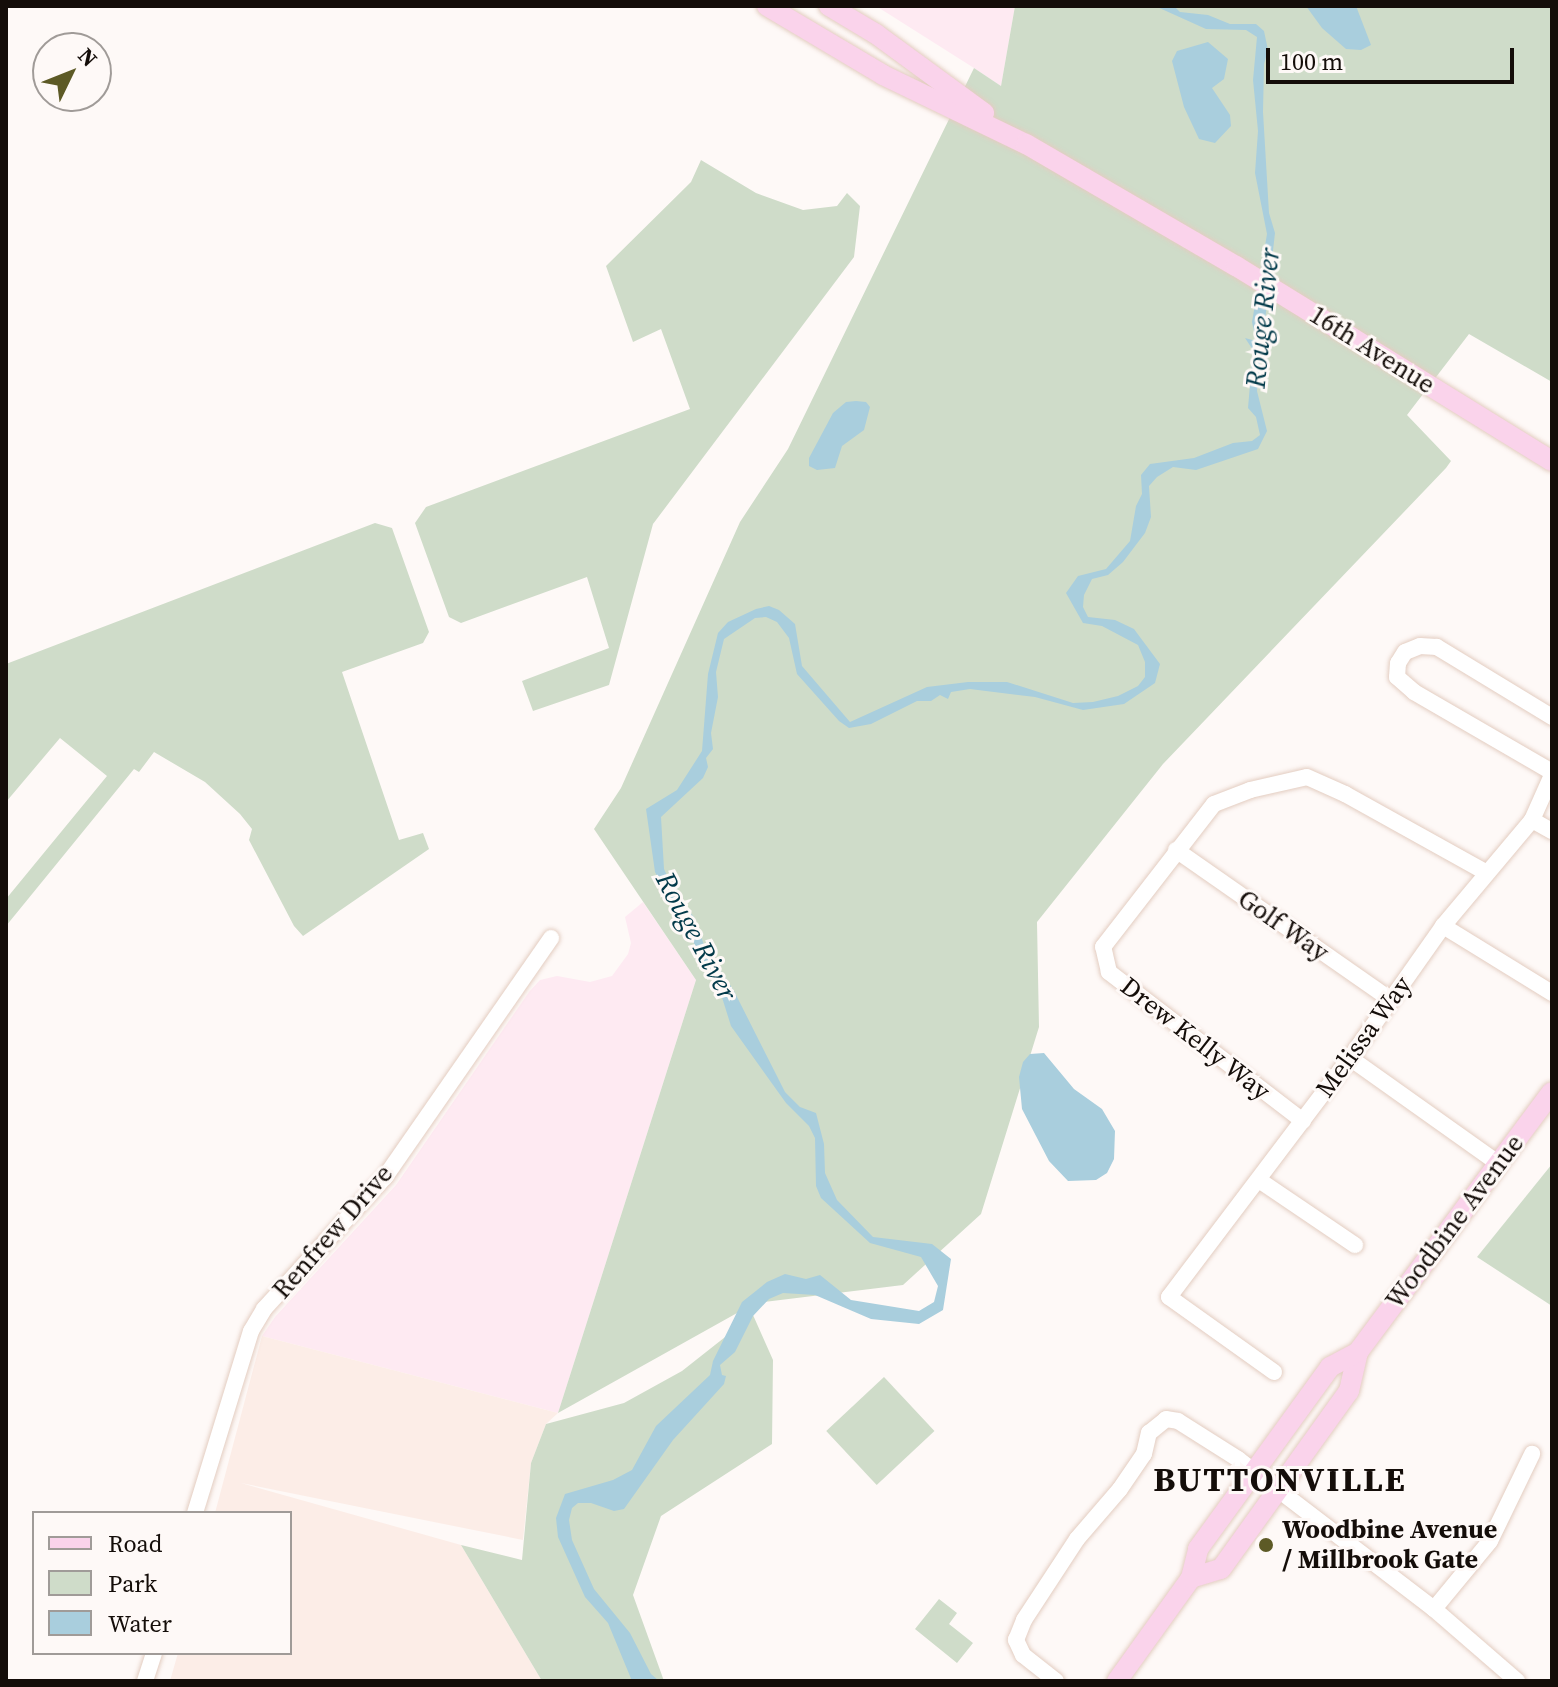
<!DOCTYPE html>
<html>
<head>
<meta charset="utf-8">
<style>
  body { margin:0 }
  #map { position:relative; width:1558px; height:1687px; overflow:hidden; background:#fef9f7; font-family:"Source Serif 4",serif }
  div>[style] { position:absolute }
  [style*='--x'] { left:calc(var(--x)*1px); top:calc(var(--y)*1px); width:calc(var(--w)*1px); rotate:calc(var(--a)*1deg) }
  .commercial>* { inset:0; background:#feeaf2 }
  .industrial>* { inset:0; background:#fcede7 }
  .green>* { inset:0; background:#cfdcc9; transform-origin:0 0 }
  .water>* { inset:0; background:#a9cedd }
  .roads { filter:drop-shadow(0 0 2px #e3cdc1) drop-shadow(0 0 2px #e3cdc1) }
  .minor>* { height:16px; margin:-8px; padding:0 8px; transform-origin:8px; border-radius:8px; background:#fff }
  .major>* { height:20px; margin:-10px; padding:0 10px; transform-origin:10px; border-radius:10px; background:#fad3eb }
  .dots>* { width:22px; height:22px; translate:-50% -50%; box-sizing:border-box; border:4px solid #fef9f7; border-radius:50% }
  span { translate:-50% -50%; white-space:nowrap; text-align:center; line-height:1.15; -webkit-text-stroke:6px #fef9f7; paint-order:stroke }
  .street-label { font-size:26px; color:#140d09 }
  .poi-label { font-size:26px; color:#140d09; font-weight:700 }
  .left { translate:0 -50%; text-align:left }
  .water-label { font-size:28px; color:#013949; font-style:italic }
  .district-label { font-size:34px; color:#140d09; font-weight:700; letter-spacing:2px }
  .frame { position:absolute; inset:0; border:8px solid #140d09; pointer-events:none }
  .legend { position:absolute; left:32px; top:1511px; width:260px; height:144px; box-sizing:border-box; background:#fef9f7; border:2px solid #a09b98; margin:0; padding:10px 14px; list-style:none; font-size:24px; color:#140d09 }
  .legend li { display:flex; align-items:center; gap:16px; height:40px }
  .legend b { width:40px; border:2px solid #a09b98 }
  .north { position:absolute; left:32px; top:32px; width:80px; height:80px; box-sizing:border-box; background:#fef9f7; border:2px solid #a09b98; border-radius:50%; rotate:47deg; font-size:22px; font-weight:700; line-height:32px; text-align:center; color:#140d09 }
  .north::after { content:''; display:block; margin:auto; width:28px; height:36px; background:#5d5a26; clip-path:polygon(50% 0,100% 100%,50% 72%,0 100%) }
  .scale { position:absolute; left:1266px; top:48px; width:248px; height:36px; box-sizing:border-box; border:4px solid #140d09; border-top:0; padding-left:10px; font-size:24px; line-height:28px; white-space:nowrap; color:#140d09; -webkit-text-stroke:6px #fef9f7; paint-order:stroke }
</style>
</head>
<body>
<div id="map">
  <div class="commercial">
    <div style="clip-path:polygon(876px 6px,1015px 6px,1001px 86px,974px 68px)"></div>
    <div style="clip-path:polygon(643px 902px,696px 980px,558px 1413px,262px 1336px,275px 1317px,396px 1185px,529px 992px,540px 980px,557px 976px,590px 982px,612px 976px,628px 954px,631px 943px,625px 917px)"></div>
  </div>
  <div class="industrial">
    <div style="clip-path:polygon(262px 1336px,558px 1413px,546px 1424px,531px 1463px,523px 1540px,241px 1483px,461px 1545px,542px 1681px,170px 1681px,178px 1653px,290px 1653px,290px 1513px,215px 1513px)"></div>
  </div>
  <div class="green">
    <div style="clip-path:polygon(1015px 6px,1552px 6px,1552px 382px,1469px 334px,1407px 415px,1451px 461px,1446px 468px,1163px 764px,1037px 922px,1039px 1027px,981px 1214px,903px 1285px,755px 1303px,558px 1413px,696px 980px,594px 829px,621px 788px,740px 522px,788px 449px,974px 68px,1001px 86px)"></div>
    <div style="clip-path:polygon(701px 160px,756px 193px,803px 210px,837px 206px,847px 193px,860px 206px,854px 257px,653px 524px,609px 685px,533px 711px,522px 681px,609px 648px,587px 577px,461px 623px,449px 617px,415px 523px,426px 507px,690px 409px,661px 329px,633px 342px,606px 266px,691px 182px)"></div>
    <div style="clip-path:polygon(375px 523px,392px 528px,429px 632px,423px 643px,342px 672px,399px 840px,423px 833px,429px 849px,303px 936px,294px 926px,249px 840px,252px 829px,240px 814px,205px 782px,154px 752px,139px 772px,134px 769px,6px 926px,6px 899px,107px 776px,60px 738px,6px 802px,6px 664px)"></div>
    <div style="clip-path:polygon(1552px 1164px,1552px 1306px,1477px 1257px)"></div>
    <div style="clip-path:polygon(753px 1315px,773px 1360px,772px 1444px,661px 1516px,633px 1595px,664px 1681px,542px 1681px,461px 1545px,522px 1560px,531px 1463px,546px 1424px,624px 1403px,682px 1371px)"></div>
    <div style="left:884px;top:1377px;width:74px;height:79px;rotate:47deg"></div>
    <div style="clip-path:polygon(939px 1599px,957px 1613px,949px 1624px,973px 1643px,957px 1663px,915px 1629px)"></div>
  </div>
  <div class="water">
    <div style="clip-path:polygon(1155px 6px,1174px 6px,1180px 12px,1208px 15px,1230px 24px,1256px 24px,1264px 31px,1268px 50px,1264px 64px,1263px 112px,1269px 213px,1275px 233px,1257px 391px,1267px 431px,1258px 449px,1196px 470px,1173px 467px,1157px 477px,1149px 486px,1151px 517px,1145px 533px,1123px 562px,1108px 575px,1092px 579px,1084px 595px,1083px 607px,1088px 617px,1115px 620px,1134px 629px,1160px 664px,1155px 683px,1124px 704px,1083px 710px,1035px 697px,970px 689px,951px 692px,948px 699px,940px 695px,931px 701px,917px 701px,871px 724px,849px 728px,839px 721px,797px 674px,789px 638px,777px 622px,766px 617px,755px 618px,724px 639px,716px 672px,718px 697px,711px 733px,713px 749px,706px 758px,708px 767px,703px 778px,661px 817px,664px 869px,677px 897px,694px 917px,704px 945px,734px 991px,785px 1092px,800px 1107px,816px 1113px,824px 1144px,825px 1173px,837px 1200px,873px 1237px,932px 1244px,951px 1259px,943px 1310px,919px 1324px,871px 1319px,815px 1295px,783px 1293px,769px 1299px,753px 1316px,735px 1352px,720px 1365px,722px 1375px,726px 1376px,724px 1384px,673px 1440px,624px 1509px,614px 1511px,591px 1503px,578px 1503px,572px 1508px,569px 1520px,572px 1540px,594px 1589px,630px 1633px,651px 1674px,659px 1681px,632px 1681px,608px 1623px,585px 1597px,558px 1537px,556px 1518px,565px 1494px,613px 1480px,632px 1470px,656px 1426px,710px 1375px,713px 1361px,742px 1302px,767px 1282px,785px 1274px,806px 1279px,820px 1275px,851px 1300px,919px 1311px,934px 1302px,938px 1286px,921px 1257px,870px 1243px,821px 1198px,816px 1186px,815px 1138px,809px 1126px,786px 1103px,731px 1026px,720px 991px,655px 872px,646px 809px,677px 790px,702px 751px,708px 674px,718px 633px,728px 622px,756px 609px,769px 606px,779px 610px,795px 624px,802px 666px,850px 722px,927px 687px,968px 682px,1007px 682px,1073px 703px,1093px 702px,1118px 696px,1138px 686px,1145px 677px,1145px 662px,1138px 645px,1102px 626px,1083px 623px,1066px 593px,1078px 576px,1106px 569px,1130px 541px,1136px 506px,1142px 494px,1141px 475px,1150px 464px,1194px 458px,1233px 443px,1252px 441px,1260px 435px,1256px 417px,1248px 408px,1253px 350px,1245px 338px,1256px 341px,1252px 322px,1267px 234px,1255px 173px,1258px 131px,1253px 80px,1257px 37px,1246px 30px,1206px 29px)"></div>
    <div style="clip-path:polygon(1306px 6px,1356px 6px,1371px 45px,1361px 50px,1346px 49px,1322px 28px)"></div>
    <div style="clip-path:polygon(1208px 42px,1228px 59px,1224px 79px,1212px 88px,1230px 115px,1231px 126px,1215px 143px,1199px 139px,1184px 107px,1172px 61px,1177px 51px)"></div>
    <div style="clip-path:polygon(856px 401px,866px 402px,870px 407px,864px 430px,842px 446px,835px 468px,817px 470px,809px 466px,809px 458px,833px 413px,846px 402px)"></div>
    <div style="clip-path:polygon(1044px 1053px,1074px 1089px,1102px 1109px,1115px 1131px,1114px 1159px,1107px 1173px,1096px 1180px,1068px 1181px,1049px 1161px,1022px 1109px,1019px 1077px,1023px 1062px,1030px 1054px)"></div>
  </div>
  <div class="roads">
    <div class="minor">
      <div style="--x:1552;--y:717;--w:135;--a:-148.7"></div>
      <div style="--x:1437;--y:647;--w:17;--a:-177"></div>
      <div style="--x:1420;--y:646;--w:16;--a:158"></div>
      <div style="--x:1405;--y:652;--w:13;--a:122"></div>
      <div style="--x:1398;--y:663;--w:14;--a:94"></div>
      <div style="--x:1397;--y:677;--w:23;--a:41"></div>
      <div style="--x:1414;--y:692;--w:160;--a:30.1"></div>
      <div style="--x:1532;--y:820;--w:23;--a:29"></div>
      <div style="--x:1176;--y:850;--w:262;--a:34.9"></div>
      <div style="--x:1443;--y:926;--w:128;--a:31.6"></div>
      <div style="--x:1350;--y:1058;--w:183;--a:35.4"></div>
      <div style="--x:1303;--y:1121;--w:245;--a:-142.5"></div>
      <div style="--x:1109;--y:972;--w:26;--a:-103"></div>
      <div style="--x:1103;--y:947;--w:181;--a:-52.2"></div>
      <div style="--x:1214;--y:804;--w:39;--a:-21"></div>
      <div style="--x:1250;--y:790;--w:58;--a:-12.8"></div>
      <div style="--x:1307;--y:777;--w:42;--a:24.1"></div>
      <div style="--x:1345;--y:794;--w:160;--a:29.1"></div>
      <div style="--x:1259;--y:1180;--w:116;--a:34.1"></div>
      <div style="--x:1274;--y:1372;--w:129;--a:-144.5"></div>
      <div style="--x:1169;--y:1297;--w:300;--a:-52.9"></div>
      <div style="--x:1350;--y:1058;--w:161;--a:-54.8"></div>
      <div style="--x:1443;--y:926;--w:138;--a:-50"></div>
      <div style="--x:1532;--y:820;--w:49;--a:-66"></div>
      <div style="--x:195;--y:1513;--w:190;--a:-72.9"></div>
      <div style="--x:251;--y:1331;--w:26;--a:-59"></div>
      <div style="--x:264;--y:1309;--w:179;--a:-47.5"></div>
      <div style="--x:385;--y:1177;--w:291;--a:-55.2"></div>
      <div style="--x:1434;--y:1609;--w:88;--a:-50.5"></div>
      <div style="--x:1490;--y:1541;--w:97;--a:-64.2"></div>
      <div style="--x:145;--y:1681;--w:29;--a:-72"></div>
      <div style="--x:1056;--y:1681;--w:42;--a:-141.8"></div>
      <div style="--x:1023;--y:1655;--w:17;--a:-115"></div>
      <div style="--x:1016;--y:1640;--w:22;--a:-68"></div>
      <div style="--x:1024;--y:1620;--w:97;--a:-56.8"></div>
      <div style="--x:1077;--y:1539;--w:66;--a:-49.3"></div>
      <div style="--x:1120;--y:1489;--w:42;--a:-55.6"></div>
      <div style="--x:1144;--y:1454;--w:22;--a:-77"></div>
      <div style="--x:1149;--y:1433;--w:22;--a:-39"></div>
      <div style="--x:1166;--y:1419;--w:12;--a:9"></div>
      <div style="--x:1178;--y:1421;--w:71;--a:32.3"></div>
      <div style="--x:1238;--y:1459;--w:247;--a:37.4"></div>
      <div style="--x:1434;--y:1609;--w:110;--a:40.9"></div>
    </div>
    <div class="major">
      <div style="--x:767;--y:6;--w:135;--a:30.7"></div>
      <div style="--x:883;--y:75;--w:159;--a:25.8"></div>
      <div style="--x:1026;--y:144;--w:243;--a:30.2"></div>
      <div style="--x:1236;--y:266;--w:371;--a:31.7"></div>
      <div style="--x:829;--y:6;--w:55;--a:30.8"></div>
      <div style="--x:876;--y:34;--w:134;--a:36.2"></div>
      <div style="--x:1191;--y:1578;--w:31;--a:-17"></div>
      <div style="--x:1221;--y:1569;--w:219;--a:-54.3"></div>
      <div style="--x:1349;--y:1391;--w:40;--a:-77"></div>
      <div style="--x:1358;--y:1352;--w:324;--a:-53.3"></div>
      <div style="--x:1117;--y:1681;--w:127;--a:-54.3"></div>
      <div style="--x:1191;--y:1578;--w:30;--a:-76"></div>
      <div style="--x:1198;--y:1549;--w:225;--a:-54"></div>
      <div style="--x:1330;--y:1367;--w:32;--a:-28"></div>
    </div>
  </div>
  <div class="dots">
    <div style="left:1266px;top:1545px;background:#5d5a26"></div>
  </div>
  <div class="street-label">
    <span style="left:1372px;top:350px;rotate:32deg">16th Avenue</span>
    <span style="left:1283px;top:926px;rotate:35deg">Golf Way</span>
    <span style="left:1364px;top:1037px;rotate:-54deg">Melissa Way</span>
    <span style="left:1195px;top:1039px;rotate:38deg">Drew Kelly Way</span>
    <span style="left:1455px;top:1222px;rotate:-53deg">Woodbine Avenue</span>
    <span style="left:333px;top:1232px;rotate:-49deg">Renfrew Drive</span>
  </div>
  <div class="poi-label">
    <span class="left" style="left:1282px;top:1545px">Woodbine Avenue<br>/ Millbrook Gate</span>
  </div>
  <div class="water-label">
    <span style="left:1262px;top:318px;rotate:-84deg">Rouge River</span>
    <span style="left:697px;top:936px;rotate:62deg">Rouge River</span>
  </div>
  <div class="district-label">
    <span style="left:1280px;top:1480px">BUTTONVILLE</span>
  </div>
  <div class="frame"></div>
  <ul class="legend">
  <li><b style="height:10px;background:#fad3eb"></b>Road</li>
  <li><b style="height:22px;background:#cfdcc9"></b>Park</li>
  <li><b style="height:22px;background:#a9cedd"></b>Water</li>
  </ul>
  <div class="north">N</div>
  <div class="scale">100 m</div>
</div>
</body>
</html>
